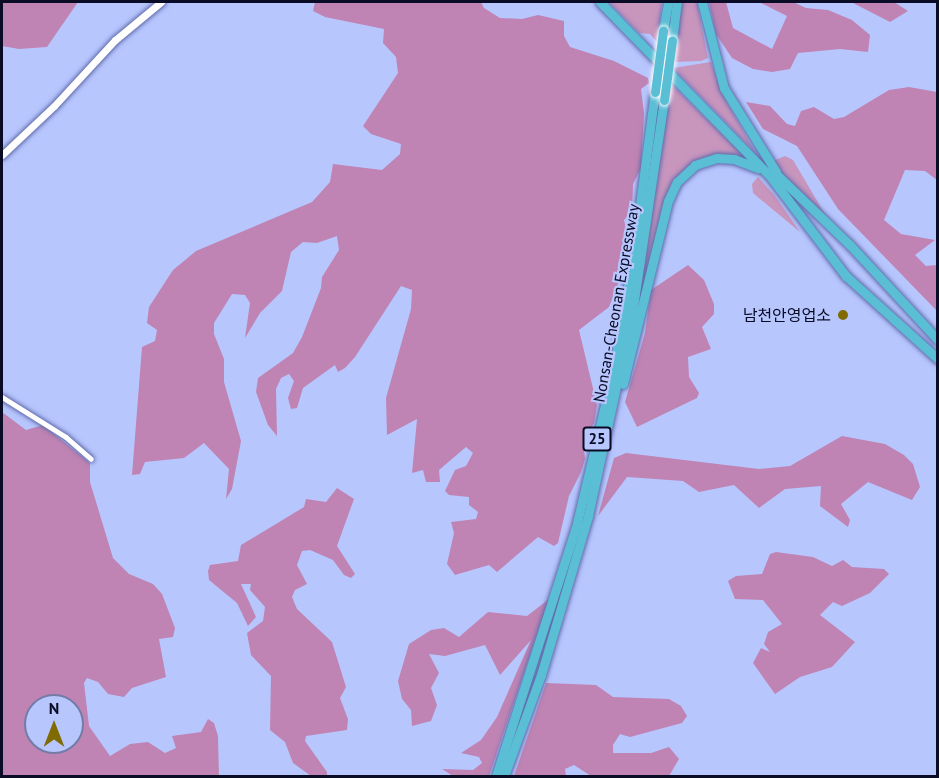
<!DOCTYPE html>
<html>
<head>
<meta charset="utf-8">
<style>
  body { margin:0 }
  #map { position:relative; width:939px; height:778px; overflow:hidden; background:#b8c6fe; font-family:"PT Sans","Noto Sans KR",sans-serif }
  div>[style] { position:absolute }
  [style*='--x'] { left:calc(var(--x)*1px); top:calc(var(--y)*1px); width:calc(var(--w)*1px); rotate:calc(var(--a)*1deg) }
  .green>* { inset:0; background:#c895bd }
  .forest>* { inset:0; background:#bf84b3 }
  .roads { filter:drop-shadow(0 0 2px #5f6bab) drop-shadow(0 0 2px #5f6bab) }
  .street>* { height:4.5px; margin:-2.25px; padding:0 2.25px; transform-origin:2.25px; border-radius:2.25px; background:#fff }
  .secondary>* { height:7px; margin:-3.5px; padding:0 3.5px; transform-origin:3.5px; border-radius:3.5px; background:#fff }
  .highway>* { height:9px; margin:-4.5px; padding:0 4.5px; transform-origin:4.5px; border-radius:4.5px; background:#5abed4 }
  .bridges { filter:drop-shadow(0 0 2px #fff) drop-shadow(0 0 2px #fff) }
  .highway-bridge>* { height:9px; margin:-4.5px; padding:0 4.5px; transform-origin:4.5px; border-radius:4.5px; background:#5abed4 }
  .dots>* { width:16px; height:16px; translate:-50% -50%; box-sizing:border-box; border:3px solid #b8c6fe; border-radius:50% }
  span { translate:-50% -50%; white-space:nowrap; text-align:center; line-height:1.15; -webkit-text-stroke:4.5px #b8c6fe; paint-order:stroke }
  .shield-label span { padding:2px 4px; background:#b8c6fe; border:2px solid; border-radius:4px; -webkit-text-stroke-width:0 }
  .shield-label { font-size:15px; color:#090c24; font-weight:700 }
  .street-label { font-size:16px; color:#090c24 }
  .poi-label { font-size:16px; color:#090c24 }
  .right { translate:-100% -50%; text-align:right }
  .frame { position:absolute; inset:0; border:3px solid #090c24; pointer-events:none }
  .north { position:absolute; left:24px; top:694px; width:60px; height:60px; box-sizing:border-box; background:#b8c6fe; border:2px solid #727ca7; border-radius:50%; rotate:0deg; font-size:16px; font-weight:700; line-height:24px; text-align:center; color:#090c24 }
  .north::after { content:''; display:block; margin:auto; width:21px; height:27px; background:#806a02; clip-path:polygon(50% 0,100% 100%,50% 72%,0 100%) }
</style>
</head>
<body>
<div id="map">
  <div class="green">
    <div style="clip-path:polygon(609px 2px,662px 2px,657px 42px,650px 34px,639px 33px)"></div>
    <div style="clip-path:polygon(682px 2px,697px 2px,708px 58px,701px 61px,674px 62px)"></div>
    <div style="clip-path:polygon(711px 62px,722px 94px,756px 153px,673px 68px)"></div>
    <div style="clip-path:polygon(671px 84px,749px 161px,723px 155px,676px 178px,637px 318px)"></div>
    <div style="clip-path:polygon(785px 156px,793px 160px,826px 216px,778px 170px,773px 161px)"></div>
    <div style="clip-path:polygon(758px 177px,775px 196px,800px 232px,753px 193px,752px 184px)"></div>
  </div>
  <div class="forest">
    <div style="clip-path:polygon(2px 2px,78px 2px,47px 47px,19px 49px,2px 46px)"></div>
    <div style="clip-path:polygon(315px 2px,481px 2px,484px 8px,500px 18px,522px 19px,538px 15px,564px 21px,564px 36px,570px 47px,614px 61px,648px 78px,649px 83px,641px 89px,644px 113px,641px 168px,633px 184px,632px 212px,624px 220px,629px 242px,627px 261px,609px 307px,579px 330px,597px 405px,594px 423px,583px 442px,585px 459px,581px 472px,569px 496px,558px 543px,554px 546px,538px 537px,497px 572px,489px 565px,455px 575px,447px 564px,454px 533px,451px 522px,476px 519px,478px 512px,469px 505px,469px 497px,449px 495px,445px 491px,455px 470px,466px 466px,473px 453px,466px 447px,439px 470px,440px 482px,426px 482px,423px 470px,412px 473px,417px 419px,387px 435px,386px 398px,411px 309px,412px 290px,401px 286px,355px 357px,345px 368px,338px 372px,335px 365px,303px 388px,297px 408px,291px 409px,288px 398px,294px 381px,289px 374px,281px 378px,276px 389px,277px 436px,268px 425px,256px 392px,258px 378px,293px 353px,302px 337px,321px 288px,322px 277px,339px 250px,337px 236px,317px 243px,303px 242px,291px 252px,282px 291px,260px 313px,245px 338px,250px 303px,245px 295px,232px 294px,214px 323px,214px 334px,224px 359px,224px 382px,241px 441px,232px 489px,226px 499px,229px 469px,204px 443px,184px 458px,145px 462px,140px 474px,132px 475px,142px 347px,155px 341px,157px 330px,147px 323px,149px 307px,173px 270px,196px 251px,312px 202px,330px 182px,333px 164px,382px 170px,400px 154px,401px 144px,371px 134px,363px 126px,398px 73px,396px 57px,383px 43px,384px 29px,325px 17px,313px 11px)"></div>
    <div style="clip-path:polygon(709px 2px,726px 2px,733px 28px,772px 49px,787px 16px,759px 2px,793px 2px,806px 8px,828px 10px,852px 20px,870px 35px,868px 52px,840px 49px,798px 53px,790px 69px,772px 72px,753px 69px,732px 58px,716px 34px)"></div>
    <div style="clip-path:polygon(851px 2px,894px 2px,908px 11px,890px 22px)"></div>
    <div style="clip-path:polygon(909px 87px,937px 92px,937px 180px,925px 171px,905px 170px,884px 220px,901px 234px,935px 240px,915px 255px,926px 266px,937px 265px,937px 311px,838px 209px,797px 146px,763px 129px,746px 102px,770px 106px,787px 124px,795px 126px,801px 111px,814px 107px,834px 119px,844px 117px,889px 90px)"></div>
    <div style="clip-path:polygon(688px 265px,704px 280px,714px 304px,714px 314px,702px 327px,711px 349px,688px 357px,689px 377px,699px 393px,697px 398px,637px 427px,625px 402px,645px 333px,651px 290px)"></div>
    <div style="clip-path:polygon(evenodd,2px 412px,26px 430px,43px 425px,90px 463px,90px 482px,113px 558px,129px 574px,153px 584px,162px 594px,175px 628px,173px 637px,159px 639px,166px 677px,132px 688px,124px 697px,108px 694px,98px 682px,87px 678px,84px 683px,89px 726px,110px 756px,130px 744px,148px 742px,165px 753px,176px 748px,172px 736px,201px 732px,208px 719px,214px 723px,218px 736px,219px 776px,2px 776px,2px 412px,36px 706px,72px 706px,72px 742px,36px 742px,36px 706px)"></div>
    <div style="clip-path:polygon(842px 436px,885px 444px,904px 455px,913px 464px,920px 487px,912px 500px,868px 482px,841px 504px,850px 520px,848px 527px,820px 506px,821px 486px,785px 489px,759px 508px,734px 485px,699px 492px,683px 481px,627px 477px,598px 516px,614px 458px,626px 453px,759px 469px,790px 466px)"></div>
    <div style="clip-path:polygon(337px 488px,354px 499px,337px 546px,355px 574px,351px 578px,344px 575px,333px 560px,310px 550px,302px 551px,297px 565px,307px 584px,295px 590px,292px 597px,297px 609px,332px 642px,346px 687px,340px 698px,348px 719px,347px 730px,306px 736px,305px 741px,327px 772px,327px 776px,311px 776px,293px 763px,285px 742px,270px 730px,271px 676px,251px 655px,247px 633px,263px 621px,265px 607px,250px 590px,251px 584px,241px 584px,256px 617px,248px 626px,237px 603px,209px 580px,208px 571px,210px 565px,238px 561px,241px 545px,304px 507px,306px 499px,326px 502px)"></div>
    <div style="clip-path:polygon(776px 552px,813px 557px,832px 566px,843px 560px,852px 567px,884px 569px,889px 574px,870px 593px,842px 606px,833px 602px,820px 615px,855px 642px,832px 667px,800px 677px,775px 694px,753px 663px,761px 648px,770px 652px,764px 644px,768px 632px,782px 624px,763px 600px,735px 599px,728px 581px,736px 576px,762px 574px,770px 554px)"></div>
    <div style="clip-path:polygon(549px 599px,489px 776px,453px 776px,442px 769px,473px 770px,482px 763px,479px 757px,461px 753px,481px 740px,497px 717px,531px 640px,500px 675px,485px 645px,445px 656px,429px 654px,439px 673px,431px 688px,437px 705px,431px 721px,412px 726px,411px 710px,402px 699px,398px 681px,409px 644px,431px 630px,444px 628px,459px 637px,488px 612px,527px 616px)"></div>
    <div style="clip-path:polygon(546px 683px,596px 685px,613px 697px,669px 699px,681px 706px,687px 716px,682px 723px,630px 737px,620px 734px,613px 745px,613px 753px,651px 753px,669px 747px,679px 759px,669px 776px,591px 776px,574px 765px,565px 769px,566px 776px,514px 776px)"></div>
  </div>
  <div class="roads">
    <div class="street">
      <div style="--x:2;--y:397;--w:75;--a:32"></div>
      <div style="--x:66;--y:437;--w:33;--a:41"></div>
    </div>
    <div class="secondary">
      <div style="--x:2;--y:155;--w:71;--a:-43.3"></div>
      <div style="--x:54;--y:106;--w:90;--a:-47.3"></div>
      <div style="--x:115;--y:40;--w:60;--a:-39.6"></div>
    </div>
    <div class="highway">
      <div style="--x:600;--y:2;--w:243;--a:45.7"></div>
      <div style="--x:770;--y:176;--w:126;--a:52.8"></div>
      <div style="--x:846;--y:276;--w:124;--a:42.1"></div>
      <div style="--x:702;--y:2;--w:89;--a:75.7"></div>
      <div style="--x:724;--y:88;--w:99;--a:58.2"></div>
      <div style="--x:663;--y:31;--w:29;--a:-80"></div>
      <div style="--x:672;--y:41;--w:39;--a:-83"></div>
      <div style="--x:772;--y:170;--w:108;--a:43.9"></div>
      <div style="--x:850;--y:245;--w:129;--a:47.2"></div>
      <div style="--x:623;--y:384;--w:188;--a:-76.2"></div>
      <div style="--x:668;--y:201;--w:21;--a:-65"></div>
      <div style="--x:677;--y:182;--w:25;--a:-43"></div>
      <div style="--x:695;--y:165;--w:23;--a:-18"></div>
      <div style="--x:717;--y:158;--w:17;--a:3"></div>
      <div style="--x:734;--y:159;--w:26;--a:21"></div>
      <div style="--x:496;--y:776;--w:266;--a:-72.2"></div>
      <div style="--x:577;--y:523;--w:156;--a:-76.7"></div>
      <div style="--x:613;--y:371;--w:115;--a:-80"></div>
      <div style="--x:633;--y:258;--w:167;--a:-82.5"></div>
      <div style="--x:504;--y:776;--w:108;--a:-69.9"></div>
      <div style="--x:541;--y:675;--w:166;--a:-73.5"></div>
      <div style="--x:588;--y:516;--w:214;--a:-77.8"></div>
      <div style="--x:633;--y:307;--w:209;--a:-81.5"></div>
    </div>
  </div>
  <div class="bridges">
    <div class="highway-bridge">
      <div style="--x:655;--y:92;--w:62;--a:-82.5"></div>
      <div style="--x:664;--y:100;--w:60;--a:-82.3"></div>
    </div>
  </div>
  <div class="dots">
    <div style="left:843px;top:315px;background:#806a02"></div>
  </div>
  <div class="shield-label">
    <span style="left:597px;top:439px">25</span>
  </div>
  <div class="street-label">
    <span style="left:616px;top:303px;rotate:-80deg">Nonsan-Cheonan Expressway</span>
  </div>
  <div class="poi-label">
    <span class="right" style="left:831px;top:315px">남천안영업소</span>
  </div>
  <div class="frame"></div>
  <div class="north">N</div>
</div>
</body>
</html>
